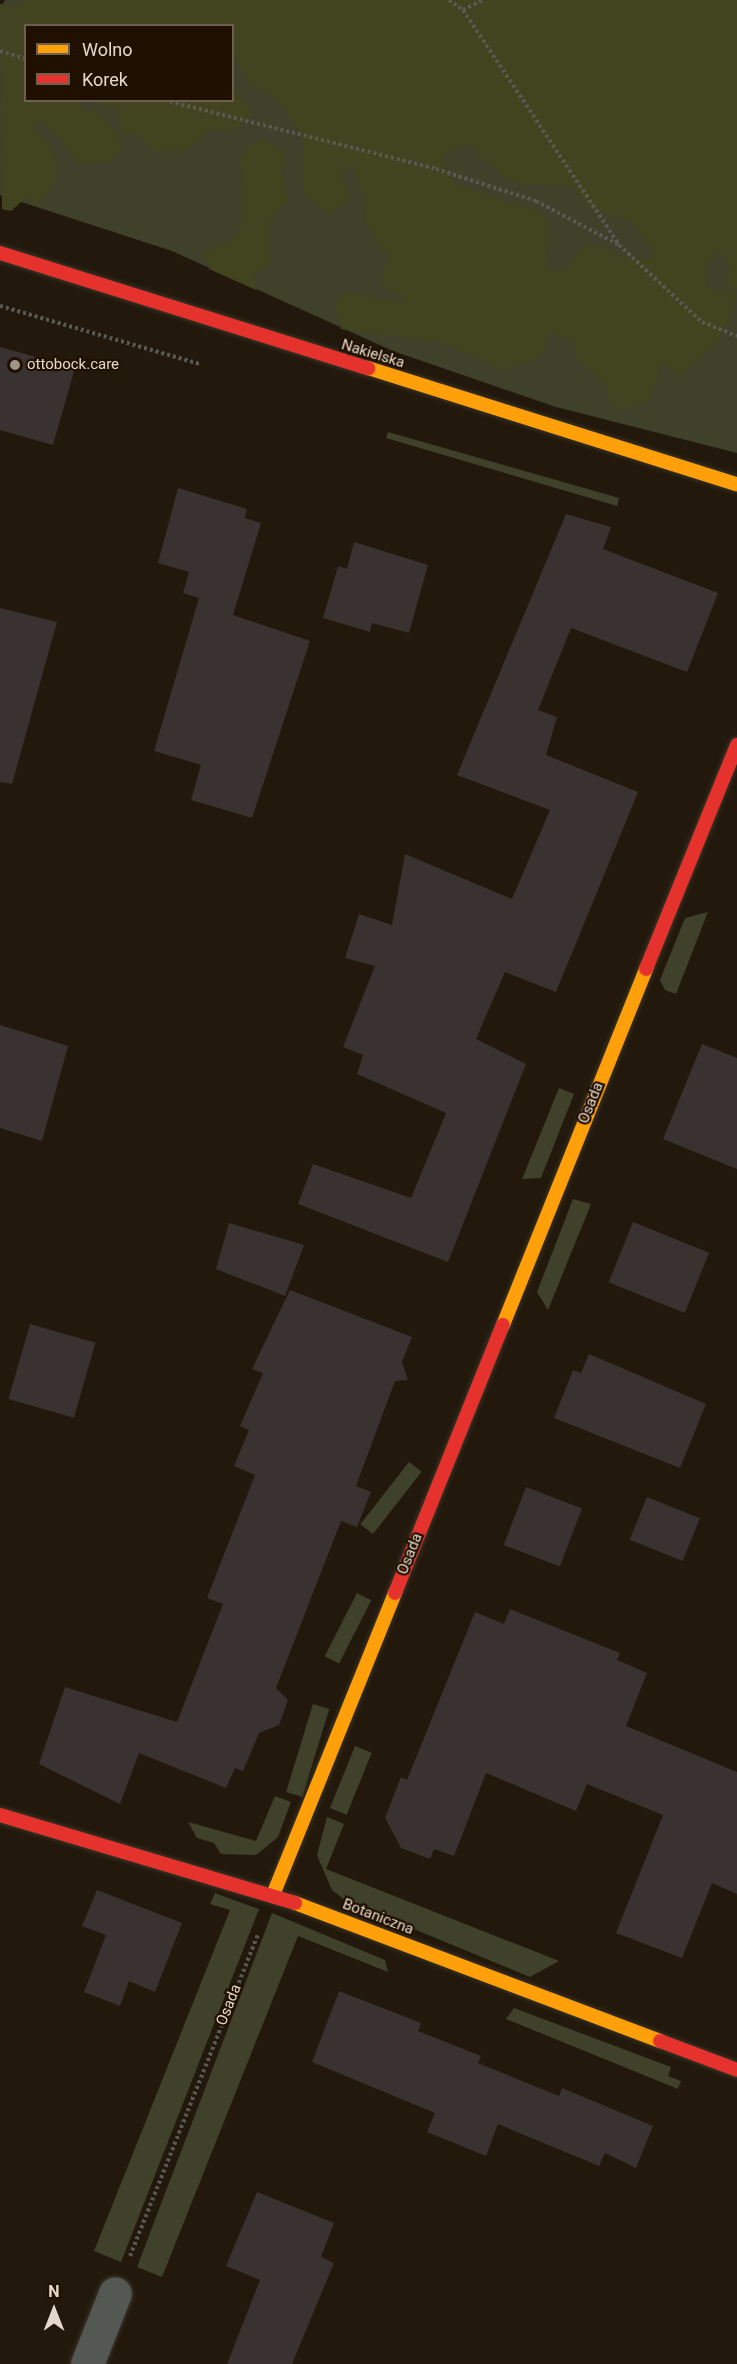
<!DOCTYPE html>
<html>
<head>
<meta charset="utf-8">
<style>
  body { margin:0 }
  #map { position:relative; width:737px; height:2364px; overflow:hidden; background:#22190c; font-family:Roboto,sans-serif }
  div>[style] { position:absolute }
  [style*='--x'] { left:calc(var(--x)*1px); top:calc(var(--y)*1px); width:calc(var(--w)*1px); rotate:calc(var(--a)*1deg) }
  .green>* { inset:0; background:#3f412a; transform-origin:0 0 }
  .forest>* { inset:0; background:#41441f }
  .building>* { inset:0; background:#3a3230; transform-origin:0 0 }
  .path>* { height:4px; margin-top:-2px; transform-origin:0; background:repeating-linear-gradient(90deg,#595953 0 3px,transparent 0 6px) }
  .roads { filter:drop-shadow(0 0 2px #3b3328) drop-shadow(0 0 2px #3b3328) }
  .street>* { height:33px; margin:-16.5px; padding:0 16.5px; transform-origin:16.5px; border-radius:16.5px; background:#545852 }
  .slow>* { height:14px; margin:-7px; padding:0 7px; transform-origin:7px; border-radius:7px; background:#ff9f0a }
  .jam>* { height:14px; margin:-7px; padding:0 7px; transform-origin:7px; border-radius:7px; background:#e5322d }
  .dots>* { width:16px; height:16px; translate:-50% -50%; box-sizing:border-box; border:3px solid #201000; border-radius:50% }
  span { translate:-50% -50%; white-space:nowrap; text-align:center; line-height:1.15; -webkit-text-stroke:4.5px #201000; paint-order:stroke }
  .street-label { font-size:15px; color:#e3d8cb }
  .poi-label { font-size:15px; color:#e3d8cb }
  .left { translate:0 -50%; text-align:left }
  .legend { position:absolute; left:24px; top:24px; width:210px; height:78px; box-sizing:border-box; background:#201000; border:2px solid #6e6051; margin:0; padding:8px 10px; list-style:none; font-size:18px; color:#e3d8cb }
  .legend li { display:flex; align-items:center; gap:12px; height:30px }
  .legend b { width:30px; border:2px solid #6e6051 }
  .north { position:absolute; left:24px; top:2280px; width:60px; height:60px; -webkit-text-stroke:4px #201000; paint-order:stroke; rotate:0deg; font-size:16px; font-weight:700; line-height:24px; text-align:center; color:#e3d8cb }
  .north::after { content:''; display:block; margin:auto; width:21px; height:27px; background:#e3d8cb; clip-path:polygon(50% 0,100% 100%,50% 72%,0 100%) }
</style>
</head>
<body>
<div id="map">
  <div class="green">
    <div style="clip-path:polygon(evenodd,5px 0,737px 0,737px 453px,556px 407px,393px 351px,172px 251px,0 195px,0 8px,5px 0,26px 26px,232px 26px,232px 100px,26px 100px,26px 26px)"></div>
    <div style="clip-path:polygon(388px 432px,619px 498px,617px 506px,386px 438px)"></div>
    <div style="clip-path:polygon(708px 912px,676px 994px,665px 990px,660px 980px,685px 918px)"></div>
    <div style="clip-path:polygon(559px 1088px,574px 1094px,541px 1178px,522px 1179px)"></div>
    <div style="clip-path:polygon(573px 1199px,591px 1204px,548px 1310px,537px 1292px)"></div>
    <div style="left:409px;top:1462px;width:16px;height:79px;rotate:38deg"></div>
    <div style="left:357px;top:1593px;width:16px;height:71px;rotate:27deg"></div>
    <div style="left:313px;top:1704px;width:17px;height:92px;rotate:17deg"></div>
    <div style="left:355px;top:1746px;width:18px;height:67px;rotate:22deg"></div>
    <div style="clip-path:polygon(275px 1796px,291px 1802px,278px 1837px,256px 1855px,221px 1854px,214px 1843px,197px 1838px,188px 1822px,256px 1841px)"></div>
    <div style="clip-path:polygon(327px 1817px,344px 1824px,326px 1869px,559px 1961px,530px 1977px,346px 1901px,332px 1890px,317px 1855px)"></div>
    <div style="clip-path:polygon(215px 1893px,259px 1909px,121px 2262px,94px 2251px,230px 1910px,210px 1904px)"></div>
    <div style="clip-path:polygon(272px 1913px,385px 1960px,388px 1972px,298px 1936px,162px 2277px,137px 2267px)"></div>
    <div style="clip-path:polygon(514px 2008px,671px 2067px,668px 2076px,681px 2081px,678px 2089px,506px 2019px)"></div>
  </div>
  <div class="forest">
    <div style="clip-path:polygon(evenodd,26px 0,737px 0,737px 290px,725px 285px,730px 269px,724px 256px,715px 254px,705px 267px,707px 289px,734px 291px,736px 299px,720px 339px,680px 376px,662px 362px,650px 400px,619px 412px,607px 397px,607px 385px,576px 358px,575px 342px,551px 333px,541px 357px,504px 370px,442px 343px,341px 329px,334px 303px,346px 292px,402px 303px,403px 295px,381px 285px,387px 256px,366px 224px,365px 199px,352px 166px,343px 170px,342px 179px,351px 197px,329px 215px,304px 194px,303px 139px,277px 99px,247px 81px,233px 54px,232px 26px,26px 26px,26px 100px,80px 101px,82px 110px,94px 110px,114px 129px,122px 147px,111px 162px,78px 164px,59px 136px,40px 122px,33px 125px,55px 154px,56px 180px,40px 203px,33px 206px,28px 196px,11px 211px,2px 209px,0 4px,19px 6px,26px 0,474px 144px,479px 158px,517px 184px,576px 187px,588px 209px,630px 221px,655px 252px,650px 259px,623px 258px,601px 246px,582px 246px,566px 268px,552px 272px,546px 259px,549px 224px,541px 212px,456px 185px,443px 164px,443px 156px,455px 147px,474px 144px)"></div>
    <div style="clip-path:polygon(233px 82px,253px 115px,233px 130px,208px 131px,186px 151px,154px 152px,140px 136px,123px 134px,117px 109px,93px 101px,232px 100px)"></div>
    <div style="clip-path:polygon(262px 139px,285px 151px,282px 173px,288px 198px,269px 223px,269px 263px,255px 273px,256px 290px,209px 269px,203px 254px,237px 236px,244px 215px,240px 160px,247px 146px)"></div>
  </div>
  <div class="building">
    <div style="clip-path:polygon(0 347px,75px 368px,53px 445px,0 430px)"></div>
    <div style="clip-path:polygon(178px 488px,247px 509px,245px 518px,261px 523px,233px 615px,310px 641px,252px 818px,191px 800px,201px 765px,154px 751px,199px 598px,183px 593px,189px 572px,158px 563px)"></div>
    <div style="clip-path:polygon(566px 514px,611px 527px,603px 549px,718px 593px,687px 672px,571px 628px,538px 710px,557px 717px,546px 755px,638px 792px,556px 992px,505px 972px,476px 1039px,526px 1064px,448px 1262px,298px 1204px,313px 1164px,411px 1198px,440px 1128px,446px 1113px,357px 1074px,363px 1055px,343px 1047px,375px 966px,345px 958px,359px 914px,392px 925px,405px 854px,512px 899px,550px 810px,457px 775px)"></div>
    <div style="clip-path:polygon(354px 542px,428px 565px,409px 633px,372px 623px,370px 632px,323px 618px,338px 566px,347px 569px)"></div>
    <div style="clip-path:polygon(0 608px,57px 622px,12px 784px,0 782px)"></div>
    <div style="clip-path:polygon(0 1025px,68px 1046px,42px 1141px,0 1128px)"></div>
    <div style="clip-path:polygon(702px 1044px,737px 1058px,737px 1169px,663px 1139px)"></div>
    <div style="left:633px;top:1222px;width:82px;height:65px;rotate:22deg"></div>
    <div style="clip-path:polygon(229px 1223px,304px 1245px,285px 1296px,216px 1269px)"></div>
    <div style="clip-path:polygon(290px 1290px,412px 1337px,402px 1362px,408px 1380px,395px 1381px,356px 1486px,371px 1492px,357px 1527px,341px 1521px,276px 1688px,288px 1700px,279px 1725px,259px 1733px,243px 1771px,235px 1768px,226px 1788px,139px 1753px,120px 1804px,39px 1764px,65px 1687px,177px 1722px,223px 1604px,207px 1598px,255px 1475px,234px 1466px,249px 1430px,240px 1426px,263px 1373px,252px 1369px)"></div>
    <div style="left:30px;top:1324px;width:68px;height:78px;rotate:16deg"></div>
    <div style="clip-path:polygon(589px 1354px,706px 1404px,680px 1468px,554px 1418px,573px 1370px,581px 1373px)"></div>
    <div style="left:526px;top:1487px;width:60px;height:62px;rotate:21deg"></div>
    <div style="left:647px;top:1497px;width:57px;height:46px;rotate:22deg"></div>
    <div style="clip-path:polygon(510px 1609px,620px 1653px,617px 1660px,647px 1673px,626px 1726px,737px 1772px,737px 1894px,712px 1883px,682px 1958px,616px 1933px,663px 1815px,587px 1784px,576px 1811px,486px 1773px,454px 1856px,434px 1849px,430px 1859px,401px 1848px,385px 1818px,401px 1777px,407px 1780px,475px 1612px,504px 1624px)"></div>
    <div style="clip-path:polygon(97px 1890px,182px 1923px,155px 1992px,129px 1981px,120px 2006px,84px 1992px,106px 1935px,82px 1926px)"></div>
    <div style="clip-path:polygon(339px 1991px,421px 2023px,418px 2031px,481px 2056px,478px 2063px,559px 2096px,562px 2088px,653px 2126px,636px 2168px,605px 2153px,599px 2166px,498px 2124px,486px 2156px,427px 2132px,435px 2113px,312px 2062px)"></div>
    <div style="clip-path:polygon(257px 2192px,334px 2223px,321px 2257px,334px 2263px,292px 2364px,227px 2364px,260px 2280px,226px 2266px)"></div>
  </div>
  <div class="path">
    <div style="--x:449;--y:0;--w:17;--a:36"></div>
    <div style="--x:463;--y:10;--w:22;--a:-27"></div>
    <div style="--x:463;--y:10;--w:282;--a:56.4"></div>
    <div style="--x:619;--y:245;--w:113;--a:42.9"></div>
    <div style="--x:702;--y:322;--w:38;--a:22"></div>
    <div style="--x:0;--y:51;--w:27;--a:17"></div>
    <div style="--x:164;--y:100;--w:281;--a:14.2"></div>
    <div style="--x:436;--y:169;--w:105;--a:17.7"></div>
    <div style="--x:536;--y:201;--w:94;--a:27.9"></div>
    <div style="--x:0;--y:306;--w:208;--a:16.2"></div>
    <div style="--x:130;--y:2256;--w:347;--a:-68.3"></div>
  </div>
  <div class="roads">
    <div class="street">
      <div style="--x:87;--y:2364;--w:76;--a:-68.5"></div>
    </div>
    <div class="slow">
      <div style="--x:368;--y:368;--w:387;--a:17.5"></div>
      <div style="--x:503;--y:1325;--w:384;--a:-68.1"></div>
      <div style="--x:273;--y:1895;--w:326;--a:-68"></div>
      <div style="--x:295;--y:1903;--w:390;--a:20.7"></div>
    </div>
    <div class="jam">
      <div style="--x:0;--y:253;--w:386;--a:17.4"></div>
      <div style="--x:646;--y:969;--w:242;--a:-67.9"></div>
      <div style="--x:395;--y:1593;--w:289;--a:-68.1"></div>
      <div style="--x:0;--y:1815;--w:308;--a:16.6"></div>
      <div style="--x:660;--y:2041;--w:82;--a:20.6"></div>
    </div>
  </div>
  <div class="dots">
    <div style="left:15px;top:365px;background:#9f9588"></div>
  </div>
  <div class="street-label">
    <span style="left:373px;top:354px;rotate:17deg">Nakielska</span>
    <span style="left:591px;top:1103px;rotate:-68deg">Osada</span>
    <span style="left:410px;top:1554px;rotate:-68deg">Osada</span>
    <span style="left:378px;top:1917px;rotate:21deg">Botaniczna</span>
    <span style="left:229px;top:2005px;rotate:-68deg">Osada</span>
  </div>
  <div class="poi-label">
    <span class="left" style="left:27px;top:365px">ottobock.care</span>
  </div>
  <ul class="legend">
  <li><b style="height:8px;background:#ff9f0a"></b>Wolno</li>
  <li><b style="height:8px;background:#e5322d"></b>Korek</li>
  </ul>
  <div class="north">N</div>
</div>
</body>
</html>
